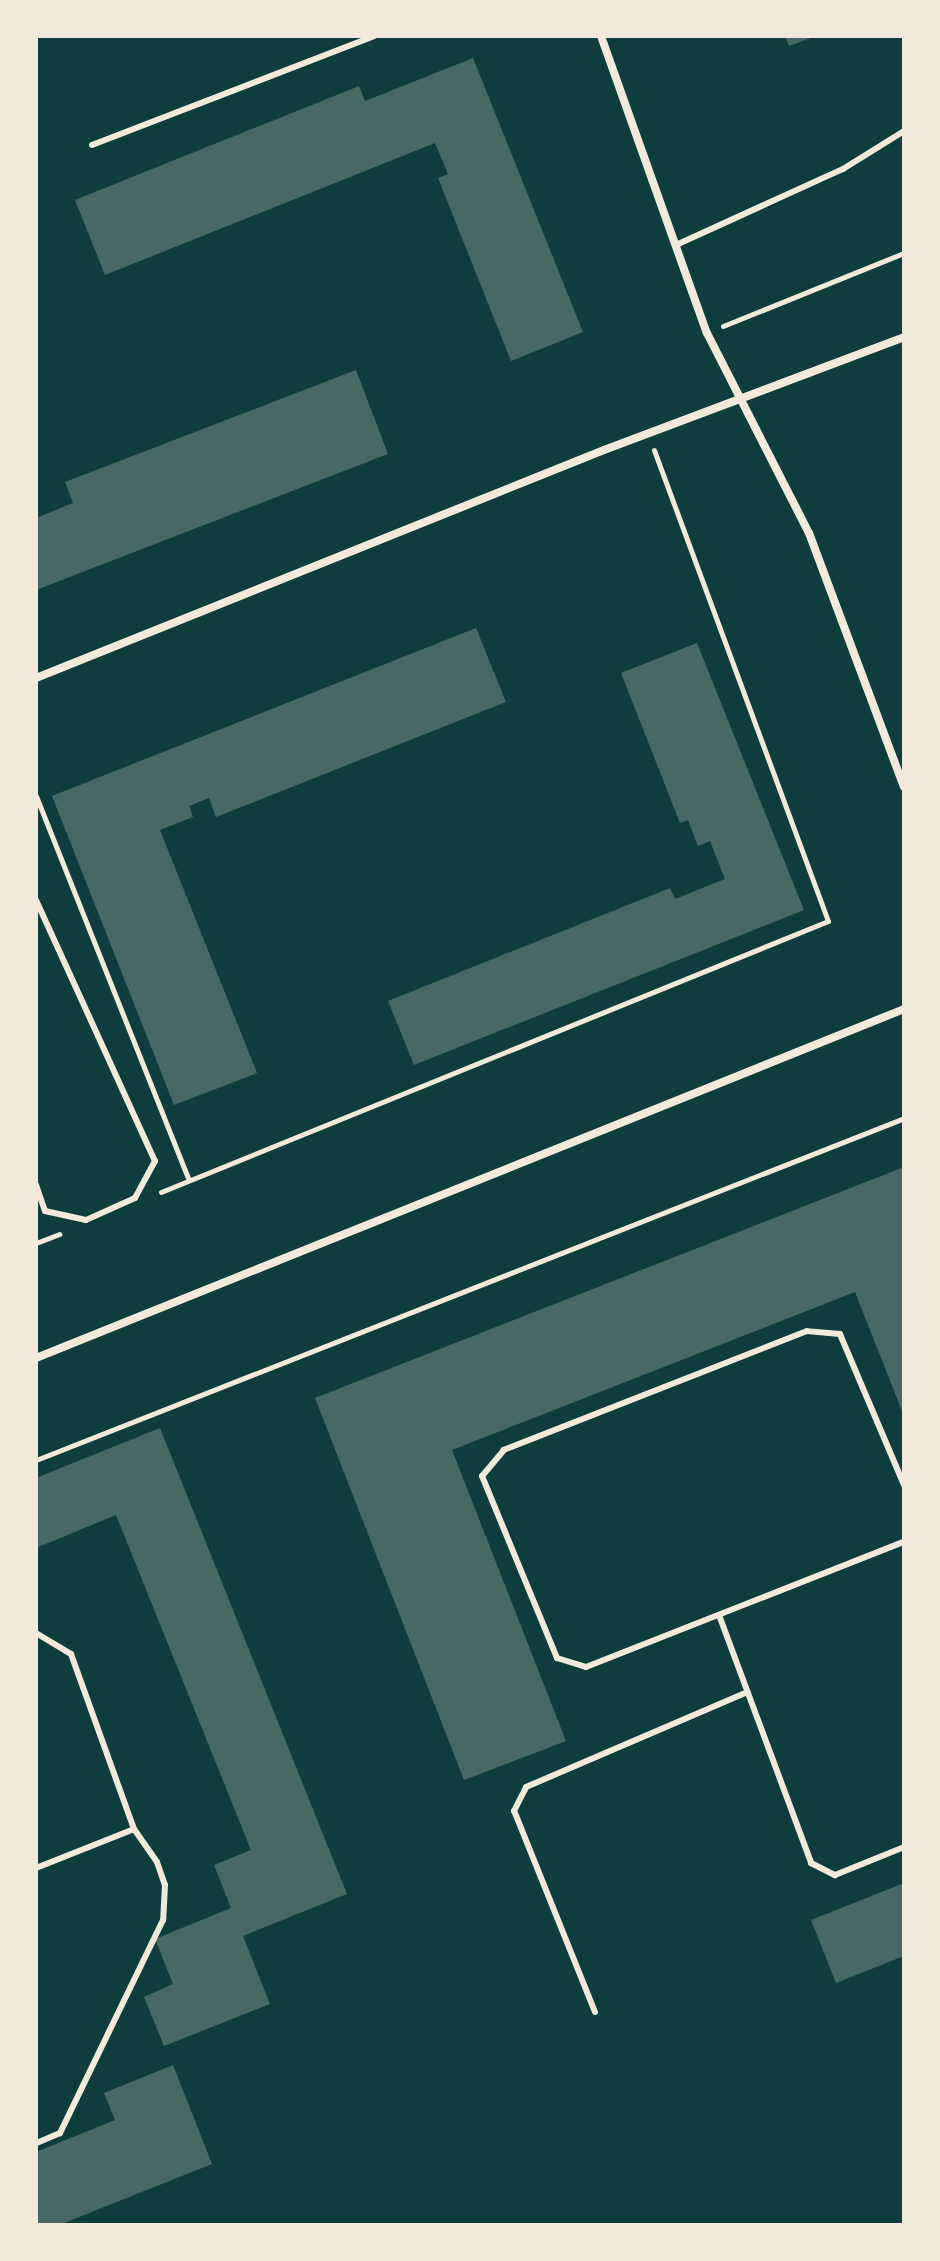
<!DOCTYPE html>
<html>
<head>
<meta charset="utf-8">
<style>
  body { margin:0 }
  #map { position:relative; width:940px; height:2261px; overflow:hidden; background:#0f3d3e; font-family:"Work Sans",sans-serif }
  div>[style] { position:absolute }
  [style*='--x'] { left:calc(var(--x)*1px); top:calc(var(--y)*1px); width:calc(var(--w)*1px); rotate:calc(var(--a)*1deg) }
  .building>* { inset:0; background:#486865 }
  .path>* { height:5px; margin:-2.5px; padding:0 2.5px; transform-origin:2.5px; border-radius:2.5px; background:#f1e9da }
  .service>* { height:6px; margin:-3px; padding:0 3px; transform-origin:3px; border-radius:3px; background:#f1e9da }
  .minor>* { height:8px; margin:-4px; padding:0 4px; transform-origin:4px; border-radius:4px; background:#f1e9da }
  span { translate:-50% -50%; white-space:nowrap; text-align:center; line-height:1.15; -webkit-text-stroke:6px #f1e9da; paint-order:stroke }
  .frame { position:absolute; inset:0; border:38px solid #f1e9da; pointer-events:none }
</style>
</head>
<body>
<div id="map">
  <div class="building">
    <div style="clip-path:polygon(785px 36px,816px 36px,789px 46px)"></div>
    <div style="clip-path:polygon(473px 58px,583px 332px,511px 361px,438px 178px,448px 174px,435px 143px,105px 275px,75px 200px,359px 86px,365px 101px)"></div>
    <div style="clip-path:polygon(356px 370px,388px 454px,36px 590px,36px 518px,73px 503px,65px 482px)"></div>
    <div style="clip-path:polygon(476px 628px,506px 702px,216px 817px,209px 798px,189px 806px,193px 817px,160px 830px,257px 1073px,174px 1105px,52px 796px)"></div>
    <div style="clip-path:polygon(697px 643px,804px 910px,414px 1065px,388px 1001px,670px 888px,675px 899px,725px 879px,710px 841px,698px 846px,688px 820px,680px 823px,621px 673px)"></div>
    <div style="clip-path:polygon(904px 1167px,904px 1416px,855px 1292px,452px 1450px,566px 1741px,464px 1780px,315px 1398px)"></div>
    <div style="clip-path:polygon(160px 1428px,347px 1894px,243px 1936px,270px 2004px,164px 2046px,144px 1997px,173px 1984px,155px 1939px,231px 1908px,214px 1865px,251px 1850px,116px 1515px,36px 1548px,36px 1478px)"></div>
    <div style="clip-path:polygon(904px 1883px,904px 1956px,836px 1983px,811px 1920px)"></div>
    <div style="clip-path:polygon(173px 2065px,212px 2164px,59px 2225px,36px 2225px,36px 2152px,115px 2120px,104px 2093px)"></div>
  </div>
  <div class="path">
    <div style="--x:723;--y:326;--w:195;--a:-22"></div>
    <div style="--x:36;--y:796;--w:413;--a:68.3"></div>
    <div style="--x:161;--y:1192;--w:720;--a:-22.11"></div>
    <div style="--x:828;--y:921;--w:502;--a:-110.28"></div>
    <div style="--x:36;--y:1243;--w:25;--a:-21"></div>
    <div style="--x:36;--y:1460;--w:933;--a:-21.5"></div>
  </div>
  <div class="service">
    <div style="--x:92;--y:145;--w:302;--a:-21.1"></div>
    <div style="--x:676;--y:245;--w:183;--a:-24.5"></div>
    <div style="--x:843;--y:169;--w:72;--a:-31.9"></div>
    <div style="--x:36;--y:900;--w:287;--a:65.5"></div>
    <div style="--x:155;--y:1161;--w:42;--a:118.4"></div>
    <div style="--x:135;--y:1198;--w:54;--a:155.8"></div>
    <div style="--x:86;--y:1220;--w:42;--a:-167.6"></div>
    <div style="--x:45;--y:1211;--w:28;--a:-109"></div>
    <div style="--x:904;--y:1485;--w:164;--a:-113"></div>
    <div style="--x:840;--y:1334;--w:33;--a:-175"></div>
    <div style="--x:807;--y:1331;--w:326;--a:158.6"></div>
    <div style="--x:504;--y:1450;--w:34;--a:130"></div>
    <div style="--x:482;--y:1476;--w:197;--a:67.6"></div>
    <div style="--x:557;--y:1658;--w:30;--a:17"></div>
    <div style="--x:586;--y:1667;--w:342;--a:-21.5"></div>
    <div style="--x:719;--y:1615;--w:265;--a:69.6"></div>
    <div style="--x:811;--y:1863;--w:27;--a:27"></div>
    <div style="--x:835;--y:1875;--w:74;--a:-22.1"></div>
    <div style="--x:36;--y:1633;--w:41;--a:31"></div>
    <div style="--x:71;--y:1654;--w:186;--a:70.2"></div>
    <div style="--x:134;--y:1829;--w:40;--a:55.1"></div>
    <div style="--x:157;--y:1862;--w:24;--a:71"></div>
    <div style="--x:165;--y:1885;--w:35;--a:93"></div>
    <div style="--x:163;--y:1920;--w:237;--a:115.8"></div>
    <div style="--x:60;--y:2133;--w:26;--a:157"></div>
    <div style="--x:36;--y:1868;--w:105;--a:-21.7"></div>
    <div style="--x:595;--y:2012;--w:217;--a:-111.9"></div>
    <div style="--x:514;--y:1811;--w:27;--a:-63"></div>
    <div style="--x:526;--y:1787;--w:241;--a:-23.2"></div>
  </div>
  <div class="minor">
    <div style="--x:601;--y:36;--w:315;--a:70.4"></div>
    <div style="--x:707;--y:333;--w:225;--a:63"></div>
    <div style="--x:809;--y:533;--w:271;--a:69.5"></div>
    <div style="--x:36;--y:678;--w:612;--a:-21.87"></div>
    <div style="--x:604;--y:450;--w:321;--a:-20.6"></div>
    <div style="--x:36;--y:1358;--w:936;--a:-21.9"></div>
  </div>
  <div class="frame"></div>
</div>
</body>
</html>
